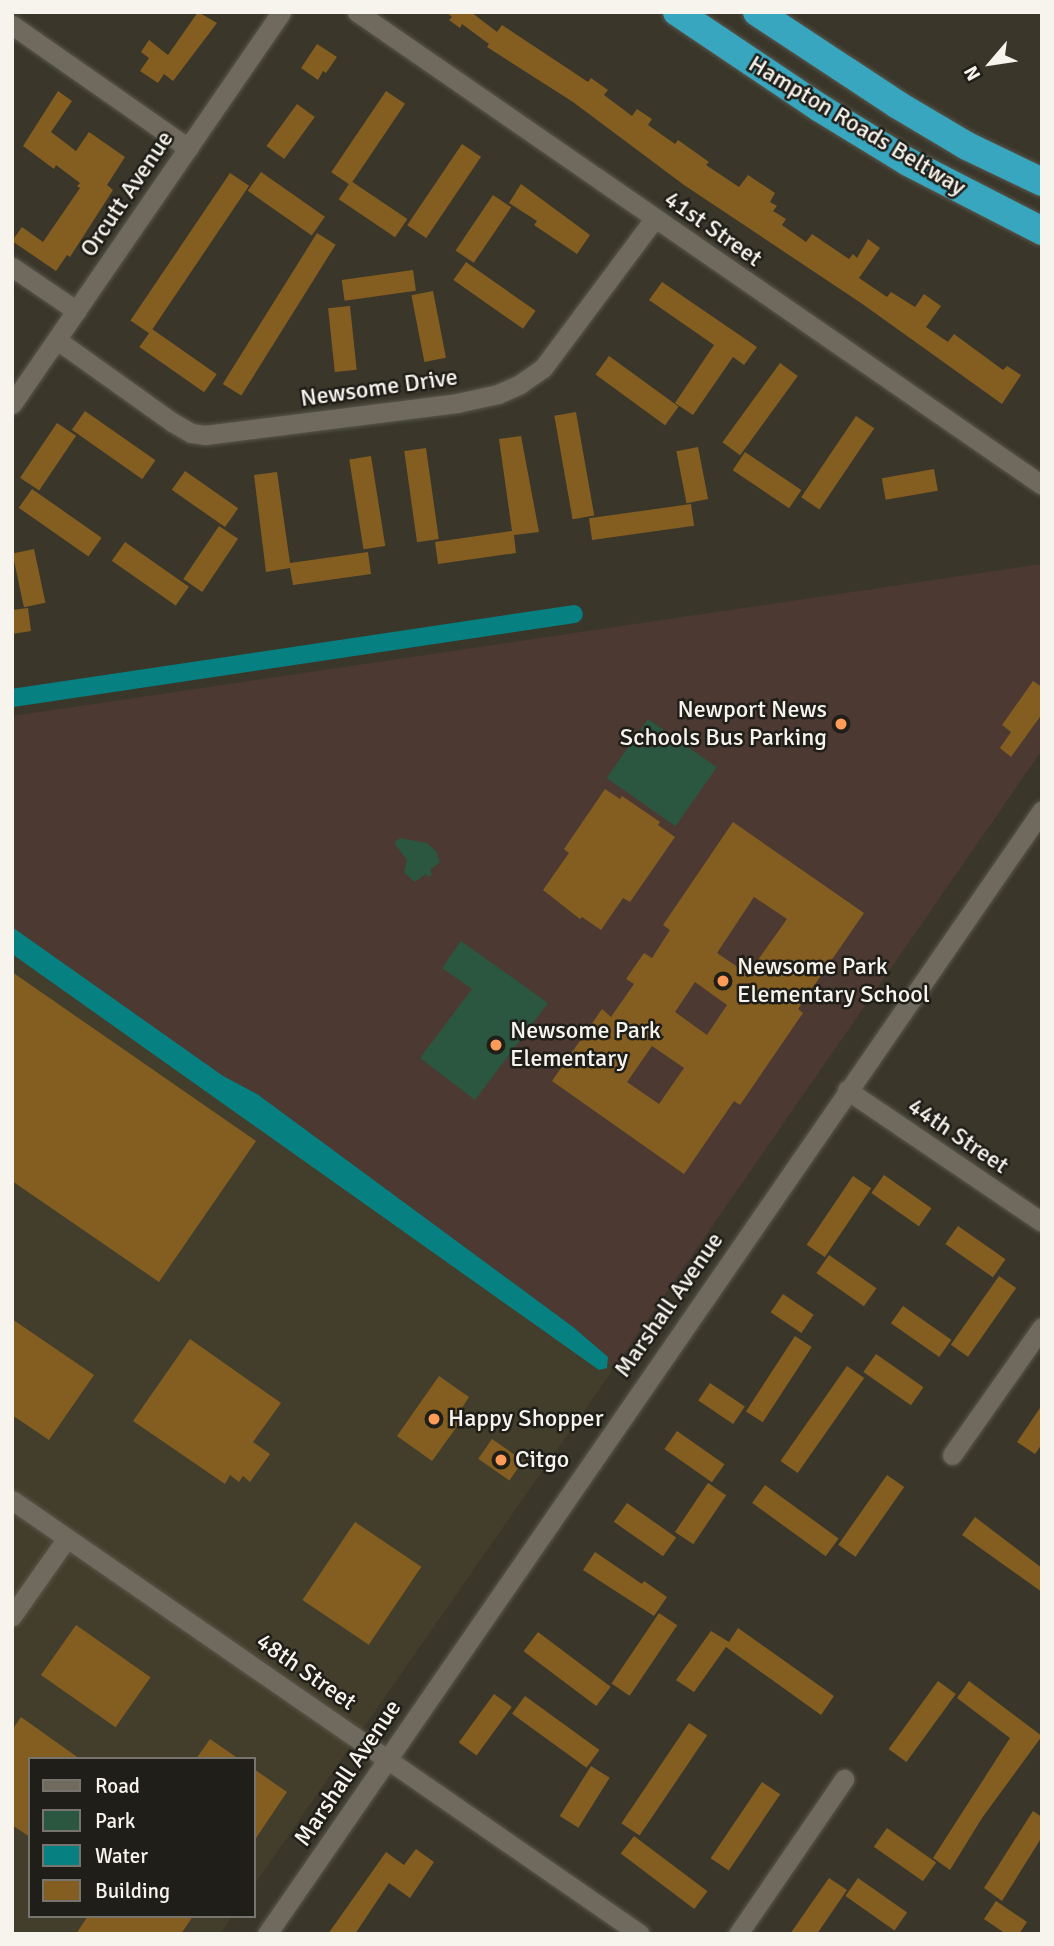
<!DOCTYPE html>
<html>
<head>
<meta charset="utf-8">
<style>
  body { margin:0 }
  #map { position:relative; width:1054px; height:1946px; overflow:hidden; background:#3a362a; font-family:Signika,sans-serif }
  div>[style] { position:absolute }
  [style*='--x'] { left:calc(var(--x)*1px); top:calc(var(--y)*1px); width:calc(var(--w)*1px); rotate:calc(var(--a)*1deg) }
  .built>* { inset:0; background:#433e2b }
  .education>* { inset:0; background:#4c3932 }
  .green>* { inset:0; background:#2b5640; transform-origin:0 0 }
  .water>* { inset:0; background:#078082 }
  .canal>* { height:18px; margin:-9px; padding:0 9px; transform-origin:9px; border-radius:9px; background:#078082 }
  .building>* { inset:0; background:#845e20; transform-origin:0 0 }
  .roads { filter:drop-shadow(0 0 2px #58564b) drop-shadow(0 0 2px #58564b) }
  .minor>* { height:19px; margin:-9.5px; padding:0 9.5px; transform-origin:9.5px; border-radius:9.5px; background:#6f6a5d }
  .highway>* { height:28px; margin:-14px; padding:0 14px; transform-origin:14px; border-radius:14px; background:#38a6be }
  .dots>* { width:19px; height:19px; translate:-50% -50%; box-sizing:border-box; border:4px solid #201e18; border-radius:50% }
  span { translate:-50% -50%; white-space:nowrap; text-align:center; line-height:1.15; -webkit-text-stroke:5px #201e18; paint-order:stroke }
  .street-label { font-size:24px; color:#f6f4ec }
  .poi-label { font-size:24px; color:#f6f4ec }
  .right { translate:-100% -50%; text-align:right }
  .left { translate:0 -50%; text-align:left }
  .frame { position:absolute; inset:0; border:14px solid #f6f4ec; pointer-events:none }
  .legend { position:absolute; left:28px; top:1757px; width:228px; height:161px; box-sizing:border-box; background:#201e18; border:2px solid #76746d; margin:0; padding:9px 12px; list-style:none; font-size:21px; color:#f6f4ec }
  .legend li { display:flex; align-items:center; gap:14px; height:35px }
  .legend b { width:35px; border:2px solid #76746d }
  .north { position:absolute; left:956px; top:28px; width:70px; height:70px; -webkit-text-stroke:5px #201e18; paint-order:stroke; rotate:241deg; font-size:19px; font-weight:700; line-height:28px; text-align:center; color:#f6f4ec }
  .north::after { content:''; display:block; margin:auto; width:24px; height:32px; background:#f6f4ec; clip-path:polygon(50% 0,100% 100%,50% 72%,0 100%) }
</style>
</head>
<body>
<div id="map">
  <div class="built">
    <div style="clip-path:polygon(12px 947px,298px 1142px,614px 1368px,254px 1885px,254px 1759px,30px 1759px,30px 1916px,232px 1916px,220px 1934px,12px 1934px)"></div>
  </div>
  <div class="education">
    <div style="clip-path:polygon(1042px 564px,1042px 750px,614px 1368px,298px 1142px,12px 947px,12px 716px)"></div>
  </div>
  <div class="green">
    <div style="left:648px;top:719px;width:84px;height:72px;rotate:35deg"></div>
    <div style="clip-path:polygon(400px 838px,427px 843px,436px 851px,440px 862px,430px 870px,432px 874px,429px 877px,426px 874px,415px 882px,404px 873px,407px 860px,394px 843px)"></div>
    <div style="clip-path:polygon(461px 941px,548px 1003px,475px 1100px,420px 1058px,472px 989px,442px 968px)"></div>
  </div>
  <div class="water">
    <div style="clip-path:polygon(12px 927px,223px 1076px,257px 1094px,573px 1327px,608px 1357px,607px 1368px,599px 1370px,12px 954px)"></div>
  </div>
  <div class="canal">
    <div style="--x:12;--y:698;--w:568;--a:-8.5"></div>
  </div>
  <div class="building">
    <div style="clip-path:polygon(198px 12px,217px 23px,173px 81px,164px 74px,158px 83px,140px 71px,149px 58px,141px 52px,149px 40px,168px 55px)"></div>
    <div style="clip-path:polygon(446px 12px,471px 12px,497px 32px,502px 25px,588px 82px,591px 78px,608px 90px,604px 95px,632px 116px,637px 109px,652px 119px,648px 125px,675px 144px,678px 140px,709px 162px,706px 165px,739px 187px,748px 175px,775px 193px,770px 202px,777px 206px,773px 211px,786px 219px,782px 225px,806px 242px,812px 234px,849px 259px,853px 254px,857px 258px,868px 239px,880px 248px,859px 278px,887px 297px,891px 292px,915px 307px,924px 294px,941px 306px,926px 327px,948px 342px,954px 334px,1003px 370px,1007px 366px,1021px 375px,1002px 404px,861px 303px,684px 185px,573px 102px,487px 47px,489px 44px,462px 24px,460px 28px,449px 20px,452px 17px)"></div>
    <div style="clip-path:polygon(317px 44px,337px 57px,326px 73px,323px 71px,318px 80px,301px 68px)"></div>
    <div style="clip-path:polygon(58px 91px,72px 101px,51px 132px,76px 151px,89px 132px,125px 157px,107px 185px,113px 190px,70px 257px,67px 255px,56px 271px,12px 241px,22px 227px,43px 242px,80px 188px,77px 186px,80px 183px,56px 165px,54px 169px,23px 146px)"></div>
    <div style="left:386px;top:91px;width:23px;height:98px;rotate:34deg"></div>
    <div style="left:297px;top:104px;width:22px;height:52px;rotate:36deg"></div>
    <div style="left:462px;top:144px;width:23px;height:98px;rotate:34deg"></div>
    <div style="left:261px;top:172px;width:78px;height:23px;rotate:35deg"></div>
    <div style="left:230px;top:173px;width:23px;height:178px;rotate:34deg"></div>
    <div style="left:351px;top:181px;width:68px;height:22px;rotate:34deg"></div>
    <div style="clip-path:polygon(521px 184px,590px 235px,577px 254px,534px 225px,537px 221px,509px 203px)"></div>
    <div style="left:493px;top:195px;width:22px;height:67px;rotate:34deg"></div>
    <div style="left:317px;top:233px;width:22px;height:178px;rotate:32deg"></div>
    <div style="left:466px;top:262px;width:85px;height:22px;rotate:35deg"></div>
    <div style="left:413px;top:270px;width:21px;height:72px;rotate:82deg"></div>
    <div style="clip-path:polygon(662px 282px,757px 347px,744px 365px,733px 357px,693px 415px,675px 403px,714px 345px,649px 300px)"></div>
    <div style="left:433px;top:291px;width:68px;height:22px;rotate:79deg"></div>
    <div style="left:350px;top:306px;width:64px;height:22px;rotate:84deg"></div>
    <div style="left:152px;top:329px;width:79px;height:22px;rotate:35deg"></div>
    <div style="left:609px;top:356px;width:86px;height:23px;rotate:36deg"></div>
    <div style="left:780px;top:363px;width:22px;height:98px;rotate:36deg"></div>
    <div style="left:85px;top:411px;width:86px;height:23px;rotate:35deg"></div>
    <div style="left:576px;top:412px;width:105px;height:22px;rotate:80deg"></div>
    <div style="left:856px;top:416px;width:22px;height:98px;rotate:34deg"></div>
    <div style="left:57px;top:423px;width:23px;height:66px;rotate:34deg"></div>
    <div style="clip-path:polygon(521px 436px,539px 532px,514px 535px,516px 553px,438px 564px,435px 542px,512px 531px,499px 439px)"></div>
    <div style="left:698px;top:447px;width:53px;height:22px;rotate:79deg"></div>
    <div style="left:426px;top:448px;width:92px;height:22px;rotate:82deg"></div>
    <div style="left:745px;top:452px;width:68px;height:22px;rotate:34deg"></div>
    <div style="left:371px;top:456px;width:91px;height:22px;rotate:81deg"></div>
    <div style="left:934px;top:469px;width:22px;height:53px;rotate:80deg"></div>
    <div style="left:185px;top:471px;width:65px;height:23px;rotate:35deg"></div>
    <div style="clip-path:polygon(277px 472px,290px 563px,368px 552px,371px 574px,293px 585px,290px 568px,266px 572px,254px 475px)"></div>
    <div style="left:32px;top:489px;width:85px;height:23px;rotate:35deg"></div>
    <div style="left:691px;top:504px;width:22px;height:103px;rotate:82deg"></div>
    <div style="left:219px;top:526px;width:23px;height:64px;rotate:34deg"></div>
    <div style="left:125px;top:542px;width:78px;height:23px;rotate:35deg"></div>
    <div style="left:34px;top:549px;width:55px;height:22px;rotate:78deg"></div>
    <div style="clip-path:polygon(28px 608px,31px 631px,12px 634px,12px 610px)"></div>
    <div style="clip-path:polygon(1033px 681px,1042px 687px,1042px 714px,1011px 757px,1000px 748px,1011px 732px,1002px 725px)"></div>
    <div style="clip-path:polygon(605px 789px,620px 799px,622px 796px,660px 822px,658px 825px,675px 837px,630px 902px,623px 898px,601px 930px,582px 917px,580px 919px,543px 890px,569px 853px,564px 849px)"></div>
    <div style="clip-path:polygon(evenodd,733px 822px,864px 913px,798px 1009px,803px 1013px,740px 1105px,734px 1101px,684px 1174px,552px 1081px,602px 1009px,611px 1017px,634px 984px,626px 979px,644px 953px,652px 958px,670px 930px,663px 925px,733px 822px,754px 897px,787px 919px,748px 974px,717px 953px,754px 897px,733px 822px,695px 982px,727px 1005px,707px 1035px,675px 1012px,695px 982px,733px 822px,652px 1046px,684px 1068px,659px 1104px,627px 1082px,652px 1046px)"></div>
    <div style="clip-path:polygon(12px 972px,256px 1141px,159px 1282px,12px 1181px)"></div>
    <div style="left:884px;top:1175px;width:58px;height:22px;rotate:35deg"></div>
    <div style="left:853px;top:1176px;width:22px;height:83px;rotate:34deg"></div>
    <div style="left:958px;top:1226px;width:58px;height:22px;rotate:35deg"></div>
    <div style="left:829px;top:1255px;width:58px;height:22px;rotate:35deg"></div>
    <div style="left:999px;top:1276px;width:21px;height:84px;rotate:35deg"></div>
    <div style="left:783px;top:1294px;width:37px;height:22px;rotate:34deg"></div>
    <div style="left:903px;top:1306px;width:59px;height:21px;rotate:35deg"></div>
    <div style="clip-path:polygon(12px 1319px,94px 1375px,49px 1440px,12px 1415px)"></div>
    <div style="left:795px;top:1336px;width:20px;height:90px;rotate:33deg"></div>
    <div style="clip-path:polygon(190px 1339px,281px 1403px,253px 1442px,270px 1454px,250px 1482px,243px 1476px,239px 1482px,230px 1475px,225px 1484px,133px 1421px)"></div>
    <div style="left:876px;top:1354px;width:58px;height:22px;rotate:35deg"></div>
    <div style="left:847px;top:1366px;width:21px;height:116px;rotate:35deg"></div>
    <div style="clip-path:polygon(439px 1376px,469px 1397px,456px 1417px,461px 1421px,432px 1461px,397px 1436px)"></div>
    <div style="left:710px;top:1383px;width:42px;height:21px;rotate:34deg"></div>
    <div style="clip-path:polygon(1042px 1405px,1042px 1444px,1035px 1454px,1017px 1442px)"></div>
    <div style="left:677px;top:1431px;width:58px;height:22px;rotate:35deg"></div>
    <div style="left:492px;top:1439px;width:38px;height:24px;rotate:35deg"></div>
    <div style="left:887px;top:1475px;width:21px;height:85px;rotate:35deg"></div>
    <div style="left:708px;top:1483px;width:22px;height:59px;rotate:34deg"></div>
    <div style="left:765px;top:1485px;width:91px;height:22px;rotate:36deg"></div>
    <div style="left:627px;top:1503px;width:60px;height:23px;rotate:35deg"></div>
    <div style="clip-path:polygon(975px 1517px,1042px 1568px,1042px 1592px,962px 1535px)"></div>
    <div style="left:355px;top:1522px;width:80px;height:94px;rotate:34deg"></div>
    <div style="clip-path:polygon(595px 1552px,642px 1584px,644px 1581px,667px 1597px,654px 1616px,583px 1570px)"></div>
    <div style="left:659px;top:1613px;width:22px;height:85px;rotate:34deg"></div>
    <div style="left:76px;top:1625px;width:91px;height:61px;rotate:35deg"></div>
    <div style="clip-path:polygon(738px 1628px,834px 1696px,821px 1715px,726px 1647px,694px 1692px,676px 1680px,711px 1631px,729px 1642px)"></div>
    <div style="left:538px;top:1632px;width:91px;height:24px;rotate:37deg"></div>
    <div style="left:938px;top:1681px;width:22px;height:84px;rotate:36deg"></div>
    <div style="clip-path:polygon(969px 1681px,1042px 1736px,982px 1818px,950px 1870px,933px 1858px,1010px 1738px,957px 1698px)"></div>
    <div style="left:494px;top:1694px;width:22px;height:60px;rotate:36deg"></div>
    <div style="left:525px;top:1696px;width:92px;height:22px;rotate:36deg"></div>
    <div style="clip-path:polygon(21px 1717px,80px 1759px,30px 1759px,30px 1837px,12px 1825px,12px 1730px)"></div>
    <div style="left:689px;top:1723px;width:22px;height:121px;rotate:34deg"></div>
    <div style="clip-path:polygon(210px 1739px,239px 1759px,196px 1759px)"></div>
    <div style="left:591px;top:1766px;width:22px;height:59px;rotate:32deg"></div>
    <div style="clip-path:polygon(254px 1769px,287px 1792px,254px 1841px)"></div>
    <div style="left:762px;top:1782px;width:22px;height:92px;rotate:34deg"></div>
    <div style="clip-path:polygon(1033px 1811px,1042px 1817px,1042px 1837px,1002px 1901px,984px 1888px)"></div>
    <div style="left:887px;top:1828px;width:60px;height:23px;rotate:35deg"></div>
    <div style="left:634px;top:1836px;width:92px;height:22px;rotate:37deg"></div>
    <div style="clip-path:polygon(416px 1849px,434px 1862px,410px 1898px,389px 1883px,355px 1934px,328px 1934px,386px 1852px,404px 1865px)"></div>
    <div style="clip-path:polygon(829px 1878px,847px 1890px,817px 1934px,790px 1934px)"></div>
    <div style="left:858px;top:1878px;width:60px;height:22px;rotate:35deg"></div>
    <div style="clip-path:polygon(996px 1901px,1027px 1922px,1019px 1934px,1006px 1934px,984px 1919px)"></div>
    <div style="clip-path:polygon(88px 1916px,193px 1916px,181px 1934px,76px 1934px)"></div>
  </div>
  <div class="roads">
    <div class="minor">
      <div style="--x:357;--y:12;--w:832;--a:34.63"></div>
      <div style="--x:12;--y:25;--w:215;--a:34.9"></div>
      <div style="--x:12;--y:267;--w:78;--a:34.1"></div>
      <div style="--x:57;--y:340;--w:141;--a:35.5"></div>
      <div style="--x:172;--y:422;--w:22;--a:30"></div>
      <div style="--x:191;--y:433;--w:14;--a:8"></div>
      <div style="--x:205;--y:435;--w:254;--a:-7.2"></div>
      <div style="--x:457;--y:403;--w:42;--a:-12.4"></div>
      <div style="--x:498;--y:394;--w:24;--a:-24"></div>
      <div style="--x:520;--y:384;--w:28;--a:-35"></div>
      <div style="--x:543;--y:368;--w:187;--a:-53.3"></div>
      <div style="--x:12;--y:404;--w:475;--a:-55.5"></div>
      <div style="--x:847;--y:1090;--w:235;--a:34.1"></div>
      <div style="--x:952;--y:1455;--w:156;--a:-54.9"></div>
      <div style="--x:12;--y:1500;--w:763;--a:34.65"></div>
      <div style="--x:12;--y:1616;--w:95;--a:-54.8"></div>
      <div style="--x:267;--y:1934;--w:1365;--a:-55.41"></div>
      <div style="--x:738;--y:1934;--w:188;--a:-55.6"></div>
    </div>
    <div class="highway">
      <div style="--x:677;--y:12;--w:172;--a:33.9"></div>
      <div style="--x:820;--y:108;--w:103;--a:31.5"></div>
      <div style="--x:908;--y:162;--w:151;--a:27.2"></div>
      <div style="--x:757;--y:12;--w:169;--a:33.4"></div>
      <div style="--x:898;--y:105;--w:80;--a:30.7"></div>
      <div style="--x:967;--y:146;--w:83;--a:25.6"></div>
    </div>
  </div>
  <div class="dots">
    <div style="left:841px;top:724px;background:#fe9b58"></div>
    <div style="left:723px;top:981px;background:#fe9b58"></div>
    <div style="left:496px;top:1045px;background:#fe9b58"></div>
    <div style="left:434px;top:1419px;background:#fe9b58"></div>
    <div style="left:501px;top:1460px;background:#fe9b58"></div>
  </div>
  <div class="street-label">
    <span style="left:857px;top:126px;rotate:31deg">Hampton Roads Beltway</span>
    <span style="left:127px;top:194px;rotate:-56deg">Orcutt Avenue</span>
    <span style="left:713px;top:229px;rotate:35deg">41st Street</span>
    <span style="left:379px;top:388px;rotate:-8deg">Newsome Drive</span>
    <span style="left:958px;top:1136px;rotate:34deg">44th Street</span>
    <span style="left:669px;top:1305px;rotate:-55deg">Marshall Avenue</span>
    <span style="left:306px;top:1672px;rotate:35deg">48th Street</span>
    <span style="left:348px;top:1773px;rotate:-56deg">Marshall Avenue</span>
  </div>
  <div class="poi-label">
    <span class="right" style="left:827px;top:724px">Newport News<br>Schools Bus Parking</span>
    <span class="left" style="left:737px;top:981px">Newsome Park<br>Elementary School</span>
    <span class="left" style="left:510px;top:1045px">Newsome Park<br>Elementary</span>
    <span class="left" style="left:448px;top:1419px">Happy Shopper</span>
    <span class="left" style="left:515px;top:1460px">Citgo</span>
  </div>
  <div class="frame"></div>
  <ul class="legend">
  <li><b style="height:9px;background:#6f6a5d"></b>Road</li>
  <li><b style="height:19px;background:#2b5640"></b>Park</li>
  <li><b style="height:19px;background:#078082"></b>Water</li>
  <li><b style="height:19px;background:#845e20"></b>Building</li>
  </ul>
  <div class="north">N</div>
</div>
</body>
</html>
